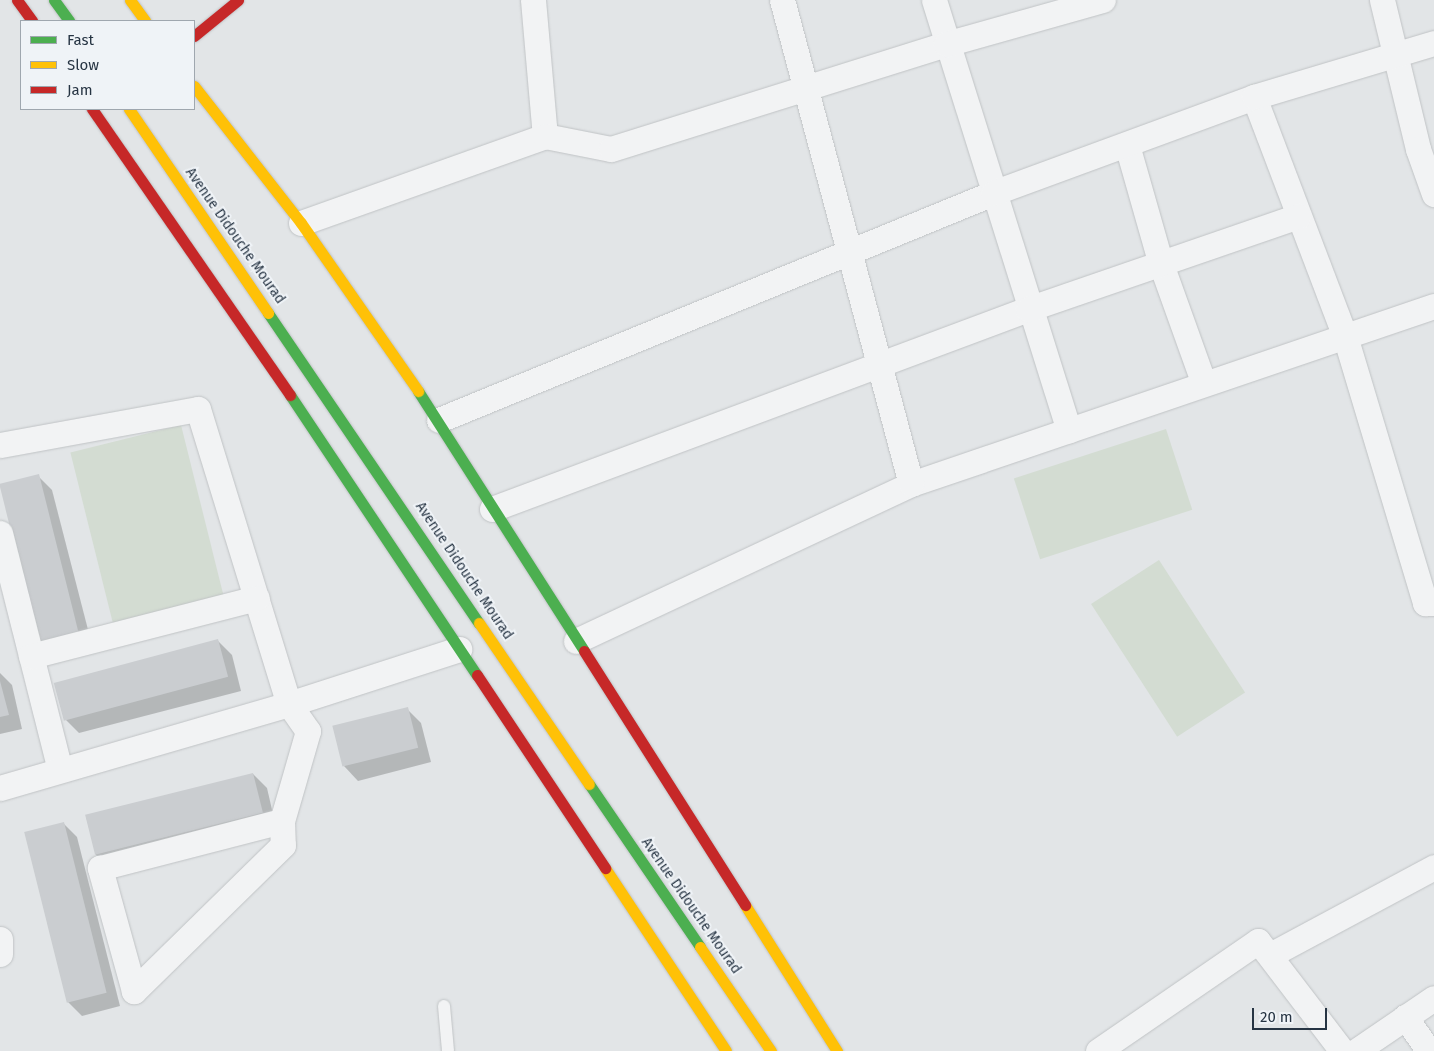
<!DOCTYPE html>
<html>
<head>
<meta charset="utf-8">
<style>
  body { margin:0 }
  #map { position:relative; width:1434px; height:1051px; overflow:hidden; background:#e2e5e7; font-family:"Fira Sans",sans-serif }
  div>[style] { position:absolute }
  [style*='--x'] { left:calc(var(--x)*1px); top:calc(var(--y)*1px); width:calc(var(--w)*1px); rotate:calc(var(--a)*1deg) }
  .green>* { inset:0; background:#d3dcd2; transform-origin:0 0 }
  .shadow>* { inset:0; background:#0003 }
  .building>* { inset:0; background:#cacdd0; transform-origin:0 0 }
  .roads { filter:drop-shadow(0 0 1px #c0c3c5) drop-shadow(0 0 1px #c0c3c5) }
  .lane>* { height:12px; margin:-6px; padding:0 6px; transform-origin:6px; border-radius:6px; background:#f2f3f4 }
  .street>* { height:25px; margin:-12.5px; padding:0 12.5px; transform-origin:12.5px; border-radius:12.5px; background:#f2f3f4 }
  .fast>* { height:11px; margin:-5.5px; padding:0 5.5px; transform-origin:5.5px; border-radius:5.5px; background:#4caf50 }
  .slow>* { height:11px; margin:-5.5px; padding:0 5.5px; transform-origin:5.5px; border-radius:5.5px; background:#ffc107 }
  .jam>* { height:11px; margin:-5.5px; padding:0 5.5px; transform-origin:5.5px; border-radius:5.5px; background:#c62828 }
  span { translate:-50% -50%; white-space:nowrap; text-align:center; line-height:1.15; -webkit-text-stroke:4px #eff3f7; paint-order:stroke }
  .street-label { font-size:14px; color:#263443 }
  .legend { position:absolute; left:20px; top:20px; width:175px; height:90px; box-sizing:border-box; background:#eff3f7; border:1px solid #9fa7af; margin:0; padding:6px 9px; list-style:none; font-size:15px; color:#263443 }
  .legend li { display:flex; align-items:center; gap:10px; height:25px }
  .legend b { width:25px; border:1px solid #9fa7af }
  .scale { position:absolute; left:1252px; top:1008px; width:75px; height:22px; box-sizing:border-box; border:2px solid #263443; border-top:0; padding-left:6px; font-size:15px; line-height:18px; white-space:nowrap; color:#263443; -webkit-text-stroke:4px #eff3f7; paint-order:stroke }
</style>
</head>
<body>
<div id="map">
  <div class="green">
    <div style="left:181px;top:425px;width:178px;height:114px;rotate:76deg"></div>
    <div style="left:1166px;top:429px;width:85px;height:160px;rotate:72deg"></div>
    <div style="left:1159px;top:560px;width:158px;height:81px;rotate:57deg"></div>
  </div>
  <div class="shadow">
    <div style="clip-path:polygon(38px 476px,52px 490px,93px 649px,56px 658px)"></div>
    <div style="clip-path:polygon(218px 641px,232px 655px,241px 691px,79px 733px,65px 719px)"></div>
    <div style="clip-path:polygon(0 673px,12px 685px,22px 729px,0 734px)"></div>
    <div style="clip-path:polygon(407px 709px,421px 723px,431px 762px,358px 781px,344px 766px)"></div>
    <div style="clip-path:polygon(253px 774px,267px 788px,276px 827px,110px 869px,96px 855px,86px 816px)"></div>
    <div style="clip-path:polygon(63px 823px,77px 837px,120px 1006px,82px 1016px,68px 1002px)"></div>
  </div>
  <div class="building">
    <div style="left:39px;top:474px;width:166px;height:41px;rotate:76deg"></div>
    <div style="left:218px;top:639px;width:39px;height:170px;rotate:75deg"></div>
    <div style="clip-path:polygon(0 681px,9px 715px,0 717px)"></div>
    <div style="left:408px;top:707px;width:42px;height:78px;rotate:76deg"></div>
    <div style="left:253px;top:773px;width:41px;height:173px;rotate:76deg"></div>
    <div style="left:64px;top:822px;width:176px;height:41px;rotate:76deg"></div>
  </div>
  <div class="roads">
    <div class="lane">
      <div style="--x:444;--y:1006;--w:45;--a:84.9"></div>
    </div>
    <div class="street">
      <div style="--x:533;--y:0;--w:137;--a:85"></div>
      <div style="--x:934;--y:0;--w:451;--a:72.6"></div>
      <div style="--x:1382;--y:0;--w:153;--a:76.4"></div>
      <div style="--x:1418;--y:149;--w:48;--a:70.4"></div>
      <div style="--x:1254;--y:97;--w:256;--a:69.2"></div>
      <div style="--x:1345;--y:336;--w:279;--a:73.3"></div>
      <div style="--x:1425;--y:603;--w:9;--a:0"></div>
      <div style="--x:1127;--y:145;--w:124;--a:74.1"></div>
      <div style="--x:1161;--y:264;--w:127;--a:70.3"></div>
      <div style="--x:301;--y:223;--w:259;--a:-19.6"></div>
      <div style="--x:545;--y:136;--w:67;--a:11.1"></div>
      <div style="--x:611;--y:149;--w:351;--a:-17.4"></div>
      <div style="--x:946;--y:44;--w:163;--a:-15.7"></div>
      <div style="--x:439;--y:420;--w:599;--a:-22.28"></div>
      <div style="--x:993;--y:193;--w:278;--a:-20.2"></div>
      <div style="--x:1254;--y:97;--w:188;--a:-16.7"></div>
      <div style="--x:0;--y:445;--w:201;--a:-10.3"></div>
      <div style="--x:198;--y:409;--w:309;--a:72.9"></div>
      <div style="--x:289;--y:704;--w:33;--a:55"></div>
      <div style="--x:308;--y:731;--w:94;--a:106.1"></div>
      <div style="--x:282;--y:821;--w:24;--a:88"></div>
      <div style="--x:283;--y:845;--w:209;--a:135.6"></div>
      <div style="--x:134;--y:991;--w:128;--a:-105.5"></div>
      <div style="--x:100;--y:868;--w:188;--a:-14.5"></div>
      <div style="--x:911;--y:484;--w:552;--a:-18.8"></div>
      <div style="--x:492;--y:509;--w:572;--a:-20.46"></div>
      <div style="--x:1028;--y:309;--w:286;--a:-19"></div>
      <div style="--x:0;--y:533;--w:244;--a:75.8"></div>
      <div style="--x:576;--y:641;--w:370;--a:-25.1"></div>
      <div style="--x:911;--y:484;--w:501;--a:-104.92"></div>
      <div style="--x:31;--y:656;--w:233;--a:-14.4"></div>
      <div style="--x:0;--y:788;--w:301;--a:-16.2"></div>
      <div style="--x:289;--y:704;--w:179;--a:-17.9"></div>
      <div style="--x:0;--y:939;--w:15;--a:90"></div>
      <div style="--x:1270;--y:955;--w:186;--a:-28.2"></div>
      <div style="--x:1405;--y:1017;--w:42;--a:54.8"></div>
      <div style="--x:1098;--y:1051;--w:194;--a:-34.5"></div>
      <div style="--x:1258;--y:941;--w:138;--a:52.6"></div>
      <div style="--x:1356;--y:1051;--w:94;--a:-34.2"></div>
    </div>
    <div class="fast">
      <div style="--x:54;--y:0;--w:26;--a:54"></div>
      <div style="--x:268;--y:313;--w:375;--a:55.8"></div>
      <div style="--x:418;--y:391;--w:308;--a:57.4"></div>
      <div style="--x:290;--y:395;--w:337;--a:56.3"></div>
      <div style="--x:589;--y:784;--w:197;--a:55.7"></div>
    </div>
    <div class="slow">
      <div style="--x:130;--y:0;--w:26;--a:54"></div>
      <div style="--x:194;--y:86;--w:174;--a:52"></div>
      <div style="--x:301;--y:223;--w:205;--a:55.1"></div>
      <div style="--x:129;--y:109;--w:247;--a:55.7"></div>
      <div style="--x:479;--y:623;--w:195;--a:55.7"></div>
      <div style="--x:605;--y:868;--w:219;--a:56.5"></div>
      <div style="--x:745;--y:905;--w:173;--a:57.8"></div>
      <div style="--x:700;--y:947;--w:126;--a:55.7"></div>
    </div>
    <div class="jam">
      <div style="--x:17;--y:0;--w:26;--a:54"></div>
      <div style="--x:194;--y:36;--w:57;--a:-39.3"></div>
      <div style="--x:92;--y:109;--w:348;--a:55.3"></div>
      <div style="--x:584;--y:651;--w:301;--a:57.6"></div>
      <div style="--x:477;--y:675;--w:232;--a:56.4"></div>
    </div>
  </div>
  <div class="street-label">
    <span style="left:235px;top:236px;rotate:55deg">Avenue Didouche Mourad</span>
    <span style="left:464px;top:571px;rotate:56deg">Avenue Didouche Mourad</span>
    <span style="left:691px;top:906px;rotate:55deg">Avenue Didouche Mourad</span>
  </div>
  <ul class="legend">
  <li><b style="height:6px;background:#4caf50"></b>Fast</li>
  <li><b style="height:6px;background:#ffc107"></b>Slow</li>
  <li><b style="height:6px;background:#c62828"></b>Jam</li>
  </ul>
  <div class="scale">20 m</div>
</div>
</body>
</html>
